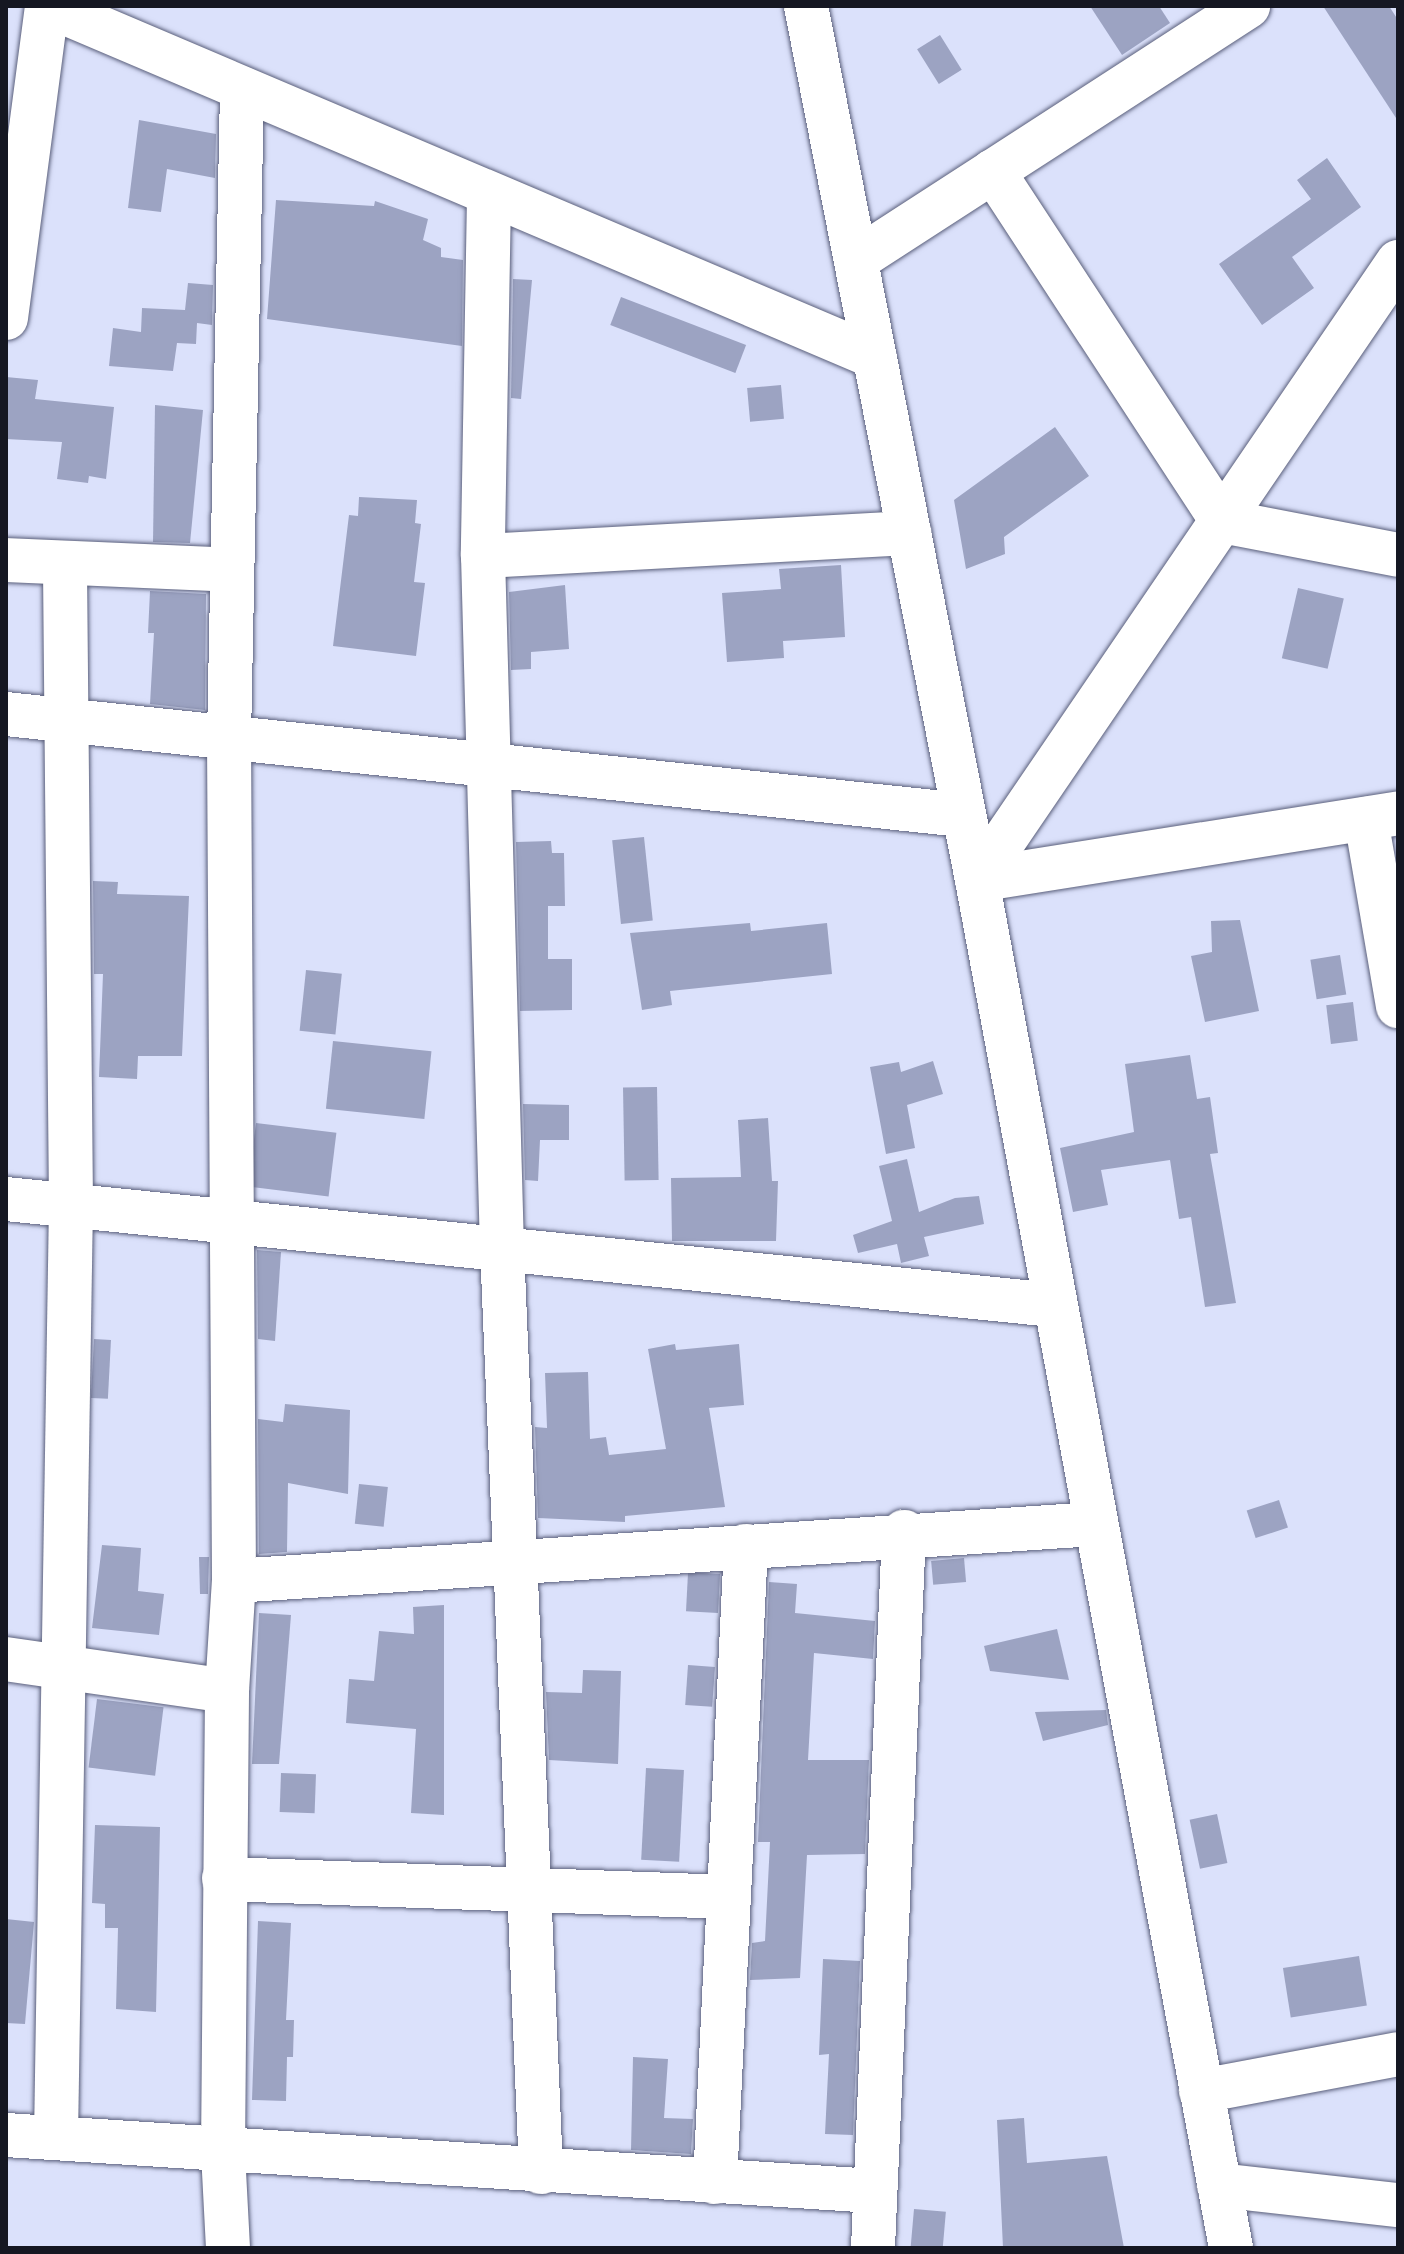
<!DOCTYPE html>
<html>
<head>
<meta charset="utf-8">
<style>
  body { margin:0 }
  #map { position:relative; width:1404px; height:2254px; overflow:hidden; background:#dbe1fb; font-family:"Roboto Condensed",sans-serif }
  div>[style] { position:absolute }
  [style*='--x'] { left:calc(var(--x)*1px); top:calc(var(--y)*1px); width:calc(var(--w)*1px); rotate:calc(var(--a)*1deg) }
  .building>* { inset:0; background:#9ca3c2; transform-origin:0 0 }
  .roads { filter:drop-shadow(0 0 2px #5a5f7b) drop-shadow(0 0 2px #5a5f7b) }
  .minor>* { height:44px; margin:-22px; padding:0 22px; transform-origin:22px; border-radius:22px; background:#fff }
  span { translate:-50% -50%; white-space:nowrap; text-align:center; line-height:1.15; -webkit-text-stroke:6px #eceffc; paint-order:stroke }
  .frame { position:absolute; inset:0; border:8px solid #151722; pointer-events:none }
</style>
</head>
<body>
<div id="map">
  <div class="building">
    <div style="clip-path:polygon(1090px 6px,1159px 6px,1170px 23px,1122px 55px)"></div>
    <div style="clip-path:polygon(1323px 6px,1389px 6px,1398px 20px,1398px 121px)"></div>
    <div style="left:940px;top:35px;width:41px;height:27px;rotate:58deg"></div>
    <div style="clip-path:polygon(139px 120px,216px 134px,215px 178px,167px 169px,161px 212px,128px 208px)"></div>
    <div style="clip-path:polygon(1327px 158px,1361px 207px,1292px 257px,1314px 288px,1262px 325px,1219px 264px,1311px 199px,1297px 180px)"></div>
    <div style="clip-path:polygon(276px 200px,374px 206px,375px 201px,428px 219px,423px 240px,441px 248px,441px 257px,463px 260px,462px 346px,267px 319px)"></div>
    <div style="clip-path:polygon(513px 279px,532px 280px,521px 399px,511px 398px)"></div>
    <div style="clip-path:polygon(188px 283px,213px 285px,212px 325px,197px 323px,196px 344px,177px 343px,173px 371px,109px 366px,113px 328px,141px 332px,142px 308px,185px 310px)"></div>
    <div style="left:621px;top:297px;width:134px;height:30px;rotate:21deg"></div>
    <div style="clip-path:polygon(6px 377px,38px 380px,35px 399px,114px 407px,106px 479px,89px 476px,88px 483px,57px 479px,62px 442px,6px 439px)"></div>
    <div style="left:781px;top:385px;width:34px;height:34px;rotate:85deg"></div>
    <div style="clip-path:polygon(155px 405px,203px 410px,190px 543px,153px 542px)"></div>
    <div style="clip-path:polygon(1055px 427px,1089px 476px,1004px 537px,1005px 554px,966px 569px,954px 500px)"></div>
    <div style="clip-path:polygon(359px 497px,417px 500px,415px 523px,421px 524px,414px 582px,425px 583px,416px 656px,333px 646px,349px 515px,358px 516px)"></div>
    <div style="clip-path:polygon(841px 565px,845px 637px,783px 641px,784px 658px,727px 662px,722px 593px,781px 589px,779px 569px)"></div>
    <div style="clip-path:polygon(565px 585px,569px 649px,531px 652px,531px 669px,511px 670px,509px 592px)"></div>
    <div style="left:1298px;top:588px;width:47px;height:72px;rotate:13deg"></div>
    <div style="clip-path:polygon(150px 591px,206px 594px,205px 710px,150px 704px,154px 633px,148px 633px)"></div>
    <div style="left:644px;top:837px;width:84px;height:32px;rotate:84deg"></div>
    <div style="clip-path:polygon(551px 841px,552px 853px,564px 853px,565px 906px,548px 906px,548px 959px,572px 959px,572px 1010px,520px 1011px,516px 842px)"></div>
    <div style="clip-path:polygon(93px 881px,118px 882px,117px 894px,189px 896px,182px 1056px,138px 1056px,137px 1079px,99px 1077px,103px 974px,94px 974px)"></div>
    <div style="clip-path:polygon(1240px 920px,1259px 1011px,1205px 1022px,1191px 956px,1212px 952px,1211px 921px)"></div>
    <div style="clip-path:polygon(750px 923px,751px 931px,827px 923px,832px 974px,670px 991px,672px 1005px,642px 1010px,630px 933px)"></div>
    <div style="left:1340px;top:955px;width:40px;height:30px;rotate:81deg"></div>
    <div style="left:306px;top:970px;width:36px;height:61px;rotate:6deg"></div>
    <div style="left:1353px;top:1002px;width:39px;height:27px;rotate:83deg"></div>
    <div style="left:333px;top:1041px;width:99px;height:68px;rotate:6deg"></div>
    <div style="clip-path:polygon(1190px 1055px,1197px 1099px,1210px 1097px,1218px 1153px,1210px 1154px,1236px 1303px,1205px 1307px,1191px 1217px,1179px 1219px,1170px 1160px,1101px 1170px,1108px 1205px,1073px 1212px,1060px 1148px,1134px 1132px,1125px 1064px)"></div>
    <div style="clip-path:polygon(933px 1061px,943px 1094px,907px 1105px,915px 1148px,886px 1154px,870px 1067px,899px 1062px,901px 1072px)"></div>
    <div style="left:657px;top:1087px;width:93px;height:34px;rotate:89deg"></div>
    <div style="clip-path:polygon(523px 1104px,569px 1105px,569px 1140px,540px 1140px,538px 1181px,525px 1180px)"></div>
    <div style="clip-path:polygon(768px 1118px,772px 1181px,778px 1181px,776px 1241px,672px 1241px,671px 1178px,741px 1177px,738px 1120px)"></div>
    <div style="left:256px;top:1123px;width:81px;height:64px;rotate:7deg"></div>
    <div style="clip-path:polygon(907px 1159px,919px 1212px,955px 1198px,979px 1196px,984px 1224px,924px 1237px,929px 1256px,901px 1263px,897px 1244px,858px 1253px,853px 1235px,892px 1221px,879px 1166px)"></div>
    <div style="clip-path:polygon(257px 1250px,281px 1252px,275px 1341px,258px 1339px)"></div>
    <div style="left:94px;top:1339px;width:17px;height:59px;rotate:3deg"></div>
    <div style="clip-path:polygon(675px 1344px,676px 1350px,739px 1344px,744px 1405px,709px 1408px,725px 1507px,625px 1516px,625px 1522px,538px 1518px,535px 1427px,547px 1428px,545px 1373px,588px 1372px,590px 1439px,606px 1437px,609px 1455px,666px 1449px,648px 1349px)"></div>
    <div style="clip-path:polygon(285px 1404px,350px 1410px,348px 1494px,288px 1483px,287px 1552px,259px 1554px,258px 1419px,283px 1422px)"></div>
    <div style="left:359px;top:1484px;width:29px;height:40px;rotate:6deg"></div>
    <div style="left:1279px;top:1500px;width:29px;height:34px;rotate:72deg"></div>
    <div style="clip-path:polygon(102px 1545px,141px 1548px,138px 1591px,164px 1594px,159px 1635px,92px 1628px)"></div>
    <div style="clip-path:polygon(199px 1557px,209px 1557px,208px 1594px,200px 1594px)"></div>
    <div style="left:964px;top:1558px;width:24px;height:33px;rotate:85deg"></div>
    <div style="left:720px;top:1574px;width:39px;height:32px;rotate:93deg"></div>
    <div style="clip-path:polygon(769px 1582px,797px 1584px,795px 1613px,875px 1621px,873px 1659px,814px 1653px,808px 1760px,869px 1760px,865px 1854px,807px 1855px,800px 1978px,750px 1980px,752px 1943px,765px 1941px,770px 1842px,758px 1842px)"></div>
    <div style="clip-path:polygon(444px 1605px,444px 1815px,411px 1813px,416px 1729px,346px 1723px,349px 1679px,374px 1681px,379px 1631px,414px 1634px,413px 1607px)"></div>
    <div style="clip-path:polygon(259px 1613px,291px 1615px,279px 1764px,252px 1764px)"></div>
    <div style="clip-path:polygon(1057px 1629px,1069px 1680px,990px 1671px,984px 1646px)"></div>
    <div style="left:688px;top:1665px;width:27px;height:40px;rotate:4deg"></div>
    <div style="clip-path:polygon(583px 1670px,621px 1671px,618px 1764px,549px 1760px,546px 1692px,582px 1693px)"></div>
    <div style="left:97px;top:1699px;width:67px;height:69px;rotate:7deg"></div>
    <div style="clip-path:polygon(1106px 1710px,1108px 1725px,1043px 1741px,1035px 1712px)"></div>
    <div style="left:646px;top:1768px;width:38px;height:92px;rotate:3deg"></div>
    <div style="left:281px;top:1773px;width:35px;height:39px;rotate:2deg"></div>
    <div style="left:1217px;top:1814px;width:50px;height:28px;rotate:78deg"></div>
    <div style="clip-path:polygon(95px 1825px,160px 1827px,156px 2012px,116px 2009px,118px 1928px,105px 1928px,105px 1904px,92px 1903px)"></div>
    <div style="clip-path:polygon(6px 1919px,34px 1922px,25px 2024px,6px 2023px)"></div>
    <div style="clip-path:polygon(258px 1921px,291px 1923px,286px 2020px,294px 2020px,293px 2057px,287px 2057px,286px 2101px,252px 2100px)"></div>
    <div style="left:1359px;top:1956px;width:50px;height:77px;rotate:81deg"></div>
    <div style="clip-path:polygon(823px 1959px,860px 1961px,853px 2135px,825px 2134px,829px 2054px,819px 2055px)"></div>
    <div style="clip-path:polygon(633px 2057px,668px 2059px,664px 2118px,693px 2119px,691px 2154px,631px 2150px)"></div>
    <div style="clip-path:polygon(1024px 2118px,1027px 2163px,1107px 2156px,1124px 2248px,1003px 2248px,997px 2120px)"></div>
    <div style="left:914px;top:2209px;width:32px;height:39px;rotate:5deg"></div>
  </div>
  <div class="roads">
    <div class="minor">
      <div style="--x:49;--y:6;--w:897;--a:23.02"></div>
      <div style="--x:806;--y:6;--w:891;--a:78.93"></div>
      <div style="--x:977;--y:880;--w:1391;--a:79.48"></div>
      <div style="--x:993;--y:171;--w:418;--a:56.8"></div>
      <div style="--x:1222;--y:521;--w:179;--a:10.9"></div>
      <div style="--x:489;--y:197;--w:359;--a:91"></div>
      <div style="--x:483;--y:556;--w:692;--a:88.43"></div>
      <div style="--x:502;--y:1248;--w:925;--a:87.58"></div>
      <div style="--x:856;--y:260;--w:467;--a:-32.9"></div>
      <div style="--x:6;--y:318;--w:315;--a:-82.5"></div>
      <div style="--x:483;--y:556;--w:427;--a:-3.1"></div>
      <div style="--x:6;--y:560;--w:226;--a:2.5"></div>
      <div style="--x:6;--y:714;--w:961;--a:6.03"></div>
      <div style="--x:1366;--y:819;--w:190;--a:80.3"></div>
      <div style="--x:977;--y:880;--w:748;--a:-55.74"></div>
      <div style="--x:977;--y:880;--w:426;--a:-9"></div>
      <div style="--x:6;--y:1199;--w:1053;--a:5.78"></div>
      <div style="--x:234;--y:1581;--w:863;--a:-3.79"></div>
      <div style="--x:6;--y:1659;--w:223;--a:8.2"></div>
      <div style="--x:224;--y:1879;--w:505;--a:2.04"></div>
      <div style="--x:1201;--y:2091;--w:200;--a:-10.6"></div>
      <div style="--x:6;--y:2135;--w:871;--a:3.69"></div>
      <div style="--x:56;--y:2138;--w:933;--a:-89.08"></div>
      <div style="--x:71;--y:1205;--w:642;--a:-90.54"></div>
      <div style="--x:715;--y:2182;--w:637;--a:-87.21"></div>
      <div style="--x:1219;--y:2185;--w:180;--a:6.4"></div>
      <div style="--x:228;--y:2248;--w:96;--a:-93"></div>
      <div style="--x:223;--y:2152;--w:461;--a:-89.5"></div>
      <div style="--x:227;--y:1691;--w:110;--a:-86.4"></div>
      <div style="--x:234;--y:1581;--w:843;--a:-90.34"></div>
      <div style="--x:229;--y:738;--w:649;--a:-88.85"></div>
      <div style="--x:873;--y:2248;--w:717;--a:-87.52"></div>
    </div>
  </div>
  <div class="frame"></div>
</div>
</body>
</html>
